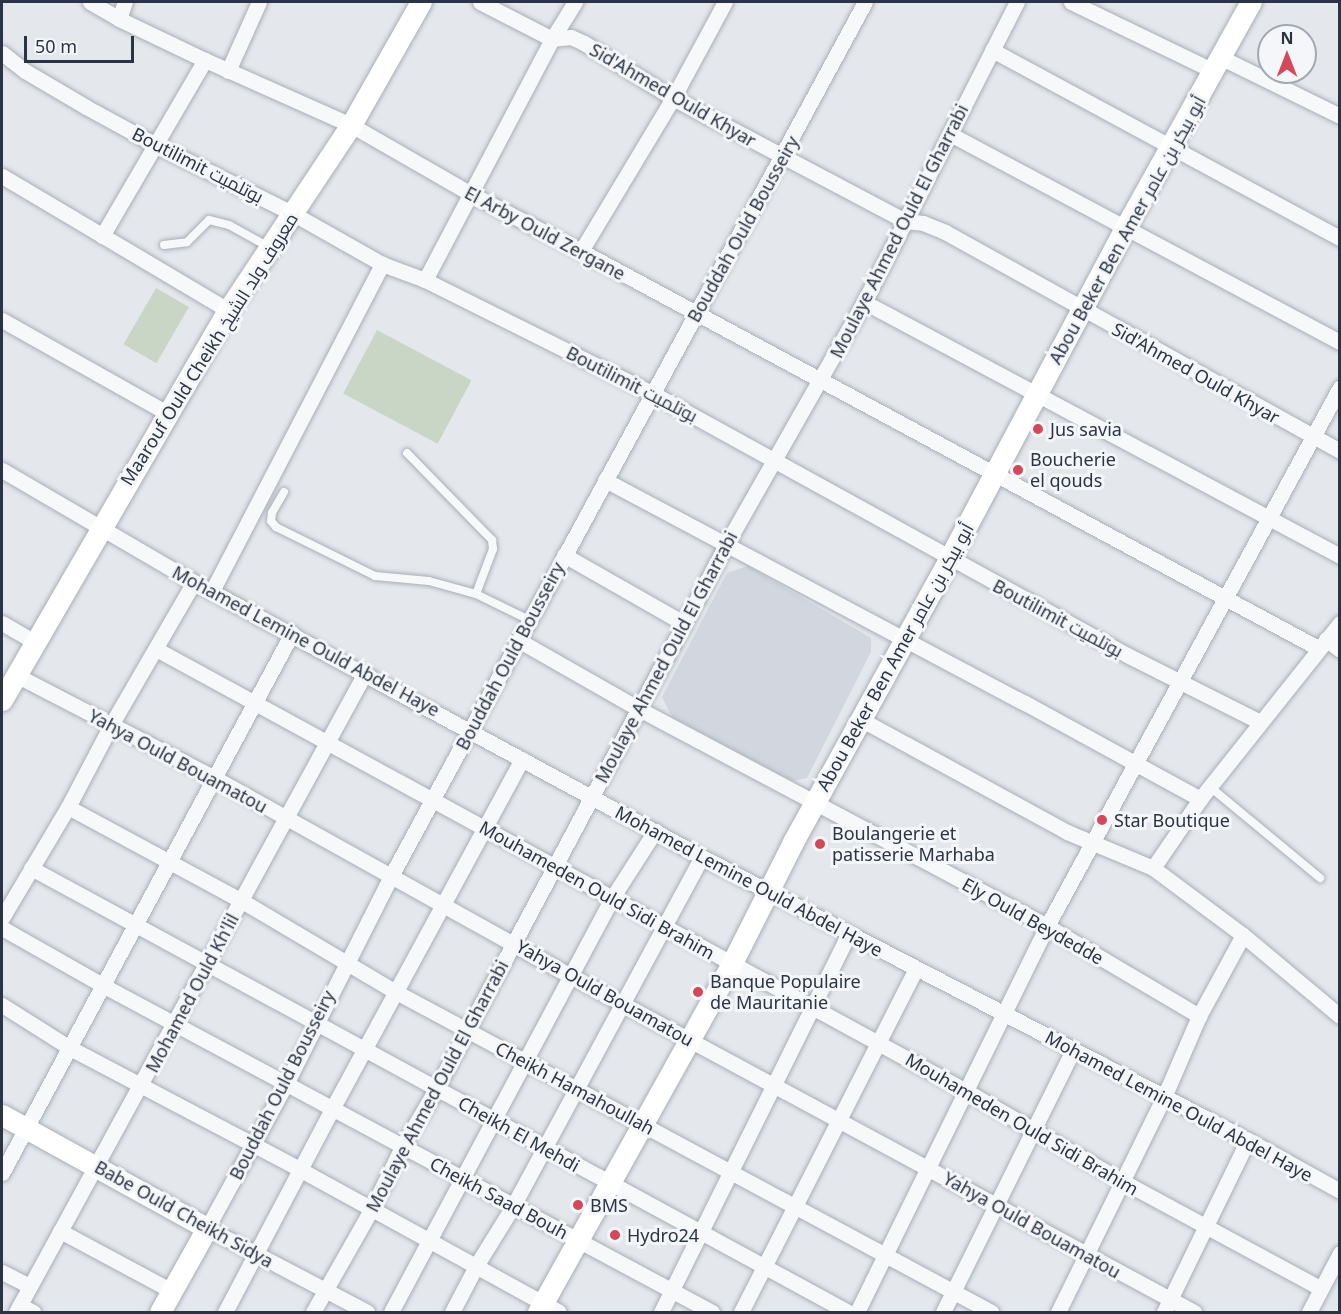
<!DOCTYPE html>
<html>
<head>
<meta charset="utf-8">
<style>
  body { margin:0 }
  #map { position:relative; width:1341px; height:1314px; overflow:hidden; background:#e4e7ec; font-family:"Noto Sans",Cairo,sans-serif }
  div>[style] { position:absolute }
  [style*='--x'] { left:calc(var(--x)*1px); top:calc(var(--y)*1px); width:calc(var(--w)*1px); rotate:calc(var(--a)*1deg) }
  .built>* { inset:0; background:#d2d6de }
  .green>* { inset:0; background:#c9d6c5; transform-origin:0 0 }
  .roads { filter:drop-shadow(0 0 2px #a9aeb7) drop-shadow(0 0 2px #a9aeb7) }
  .lane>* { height:8px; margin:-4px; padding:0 4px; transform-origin:4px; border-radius:4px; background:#f7f8fa }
  .street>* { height:15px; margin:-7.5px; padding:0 7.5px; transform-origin:7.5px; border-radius:7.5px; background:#f7f8fa }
  .secondary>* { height:21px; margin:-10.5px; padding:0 10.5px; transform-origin:10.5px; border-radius:10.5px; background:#fff }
  .dots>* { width:16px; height:16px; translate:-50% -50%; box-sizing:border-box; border:3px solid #f4f6f9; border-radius:50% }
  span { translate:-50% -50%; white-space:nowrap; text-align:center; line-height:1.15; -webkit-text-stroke:6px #f4f6f9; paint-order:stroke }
  .street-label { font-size:18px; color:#2b3445 }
  .poi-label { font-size:18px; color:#2b3445 }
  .left { translate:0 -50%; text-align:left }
  .frame { position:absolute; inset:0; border:3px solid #2b3445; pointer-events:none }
  .north { position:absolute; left:1257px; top:24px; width:60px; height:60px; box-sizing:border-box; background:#f4f6f9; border:2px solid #a4a8b1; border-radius:50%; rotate:0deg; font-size:16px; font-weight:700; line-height:24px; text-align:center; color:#2b3445 }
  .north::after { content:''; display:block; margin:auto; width:21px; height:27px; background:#d1495b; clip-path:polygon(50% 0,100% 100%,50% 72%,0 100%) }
  .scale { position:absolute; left:24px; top:36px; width:110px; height:27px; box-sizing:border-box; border:3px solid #2b3445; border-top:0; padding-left:8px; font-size:18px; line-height:21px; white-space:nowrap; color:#2b3445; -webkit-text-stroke:4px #f4f6f9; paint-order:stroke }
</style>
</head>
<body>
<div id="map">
  <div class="built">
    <div style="clip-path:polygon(748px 566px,871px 638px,871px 652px,807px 778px,792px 781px,672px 717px,662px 697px,727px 573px)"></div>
  </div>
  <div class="green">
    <div style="left:156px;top:288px;width:38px;height:65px;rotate:30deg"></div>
    <div style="left:377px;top:330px;width:107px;height:72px;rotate:28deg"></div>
  </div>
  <div class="roads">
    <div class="lane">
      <div style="--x:164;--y:245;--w:23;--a:-7"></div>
      <div style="--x:187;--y:242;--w:31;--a:-45"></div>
      <div style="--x:209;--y:220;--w:21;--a:14"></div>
      <div style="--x:229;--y:225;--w:46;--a:28.8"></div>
      <div style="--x:407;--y:453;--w:122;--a:45.7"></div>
      <div style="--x:492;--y:540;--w:9;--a:84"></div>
      <div style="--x:493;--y:549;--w:48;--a:110.7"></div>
      <div style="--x:284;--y:492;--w:24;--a:120"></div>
      <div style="--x:272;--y:513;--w:8;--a:97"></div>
      <div style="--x:271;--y:521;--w:8;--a:50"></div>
      <div style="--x:276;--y:527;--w:110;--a:26.3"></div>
      <div style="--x:375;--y:576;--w:54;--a:5.3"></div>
      <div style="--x:429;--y:581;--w:49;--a:15.5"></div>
      <div style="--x:476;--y:594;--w:59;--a:26.1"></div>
      <div style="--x:1210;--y:787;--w:143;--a:39.6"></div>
    </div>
    <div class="street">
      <div style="--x:90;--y:2;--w:34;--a:30"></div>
      <div style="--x:119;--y:19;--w:95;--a:25.5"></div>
      <div style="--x:205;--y:60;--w:160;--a:24"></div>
      <div style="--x:351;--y:125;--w:138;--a:29.9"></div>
      <div style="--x:471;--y:194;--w:124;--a:27.4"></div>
      <div style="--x:581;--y:251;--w:837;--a:28.31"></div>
      <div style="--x:480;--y:2;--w:81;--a:27.2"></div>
      <div style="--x:552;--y:39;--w:19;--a:-6"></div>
      <div style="--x:571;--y:37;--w:14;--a:25"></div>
      <div style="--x:584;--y:43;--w:105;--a:31.7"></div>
      <div style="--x:673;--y:98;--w:263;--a:27.9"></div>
      <div style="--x:905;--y:221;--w:18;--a:6"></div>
      <div style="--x:923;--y:223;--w:24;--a:22"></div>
      <div style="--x:945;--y:232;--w:452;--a:29"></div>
      <div style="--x:1071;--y:2;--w:159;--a:25.8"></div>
      <div style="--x:119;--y:19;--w:18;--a:-71"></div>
      <div style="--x:992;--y:50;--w:396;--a:28.4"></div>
      <div style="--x:2;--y:53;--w:29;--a:38"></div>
      <div style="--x:25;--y:71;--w:71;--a:30.5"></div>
      <div style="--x:86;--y:107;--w:77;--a:28.6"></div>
      <div style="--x:154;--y:144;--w:154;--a:26.6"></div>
      <div style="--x:292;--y:213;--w:103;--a:29.5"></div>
      <div style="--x:382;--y:264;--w:46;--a:20.4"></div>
      <div style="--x:425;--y:280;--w:254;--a:26.5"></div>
      <div style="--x:652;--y:393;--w:542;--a:28.88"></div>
      <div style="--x:1127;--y:655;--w:149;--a:26.7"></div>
      <div style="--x:1222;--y:58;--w:131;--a:26.2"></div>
      <div style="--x:228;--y:71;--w:76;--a:-65.8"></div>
      <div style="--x:950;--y:134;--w:442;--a:28.1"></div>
      <div style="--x:2;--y:176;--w:263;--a:30.7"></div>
      <div style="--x:102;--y:236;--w:204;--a:-59.7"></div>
      <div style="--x:581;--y:251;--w:179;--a:-59"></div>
      <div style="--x:673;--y:98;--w:109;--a:-61.6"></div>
      <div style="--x:425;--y:280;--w:272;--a:-62.2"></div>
      <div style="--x:552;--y:39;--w:44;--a:-58.1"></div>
      <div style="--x:864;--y:302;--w:540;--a:28.08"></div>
      <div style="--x:2;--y:320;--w:189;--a:29.4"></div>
      <div style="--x:2;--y:470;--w:222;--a:30.3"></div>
      <div style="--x:194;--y:582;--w:578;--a:28.43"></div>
      <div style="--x:702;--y:857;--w:615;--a:27.4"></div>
      <div style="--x:1248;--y:1140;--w:105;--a:29"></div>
      <div style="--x:605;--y:480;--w:476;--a:28"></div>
      <div style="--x:1025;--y:703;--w:200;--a:28.7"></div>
      <div style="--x:564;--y:555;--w:139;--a:29.7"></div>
      <div style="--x:212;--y:591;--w:369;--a:-62.5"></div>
      <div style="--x:2;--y:623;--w:38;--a:30"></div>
      <div style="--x:1326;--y:639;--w:18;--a:38"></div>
      <div style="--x:518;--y:640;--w:139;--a:29.7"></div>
      <div style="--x:639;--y:709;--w:462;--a:28"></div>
      <div style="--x:1047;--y:926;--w:177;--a:30.6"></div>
      <div style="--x:156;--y:649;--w:923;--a:28.62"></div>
      <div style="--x:966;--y:1091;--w:180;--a:30"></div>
      <div style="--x:1122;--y:1181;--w:225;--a:28.4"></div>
      <div style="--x:16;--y:675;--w:222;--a:27.4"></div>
      <div style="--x:213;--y:777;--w:410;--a:29.1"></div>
      <div style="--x:571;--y:976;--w:708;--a:28.34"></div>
      <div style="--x:860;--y:719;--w:236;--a:28.6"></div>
      <div style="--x:1067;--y:832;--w:93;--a:22.7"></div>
      <div style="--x:1153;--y:868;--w:112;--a:36.7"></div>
      <div style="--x:1243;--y:935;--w:126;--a:39.9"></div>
      <div style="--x:68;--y:807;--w:198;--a:28.4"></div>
      <div style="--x:242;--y:901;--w:179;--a:30.6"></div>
      <div style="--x:396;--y:992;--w:676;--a:28.27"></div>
      <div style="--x:31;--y:868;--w:930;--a:28.52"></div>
      <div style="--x:1153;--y:868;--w:83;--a:-55.7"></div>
      <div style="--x:1200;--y:799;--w:225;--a:-51.5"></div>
      <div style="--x:2;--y:918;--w:129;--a:-59.3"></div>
      <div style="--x:68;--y:807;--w:93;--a:-62.3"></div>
      <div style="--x:111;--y:725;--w:165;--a:-59.9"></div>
      <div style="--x:2;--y:928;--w:117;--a:29.6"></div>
      <div style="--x:104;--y:986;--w:690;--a:28.2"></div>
      <div style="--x:2;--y:1005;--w:80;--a:32.3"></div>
      <div style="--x:70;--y:1048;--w:261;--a:27.8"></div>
      <div style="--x:301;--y:1170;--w:294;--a:28.8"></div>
      <div style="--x:2;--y:1173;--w:613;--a:-61.76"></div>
      <div style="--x:60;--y:1231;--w:127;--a:28.2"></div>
      <div style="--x:2;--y:1272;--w:30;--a:27"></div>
      <div style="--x:20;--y:1305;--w:15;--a:28"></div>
      <div style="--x:16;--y:1312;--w:728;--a:-61.36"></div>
      <div style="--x:225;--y:1312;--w:229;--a:-62.2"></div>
      <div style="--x:332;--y:1109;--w:398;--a:-61.5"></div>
      <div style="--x:313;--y:1312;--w:117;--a:-60.4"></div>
      <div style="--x:371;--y:1210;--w:70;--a:-63.8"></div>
      <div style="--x:402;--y:1147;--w:67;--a:-59.6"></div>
      <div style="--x:436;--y:1089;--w:619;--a:-61.94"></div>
      <div style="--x:727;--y:543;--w:277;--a:-60.4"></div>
      <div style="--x:864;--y:302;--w:337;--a:-63"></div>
      <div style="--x:367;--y:1312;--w:181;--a:-152.3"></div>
      <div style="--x:207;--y:1228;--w:164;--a:-61.3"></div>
      <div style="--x:286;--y:1084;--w:233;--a:-63.2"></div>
      <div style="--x:391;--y:876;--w:994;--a:-61.53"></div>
      <div style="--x:391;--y:1312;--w:469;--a:-61.9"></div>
      <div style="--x:612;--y:898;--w:80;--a:-57.3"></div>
      <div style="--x:452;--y:1312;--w:52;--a:-62.4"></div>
      <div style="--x:476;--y:1266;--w:70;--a:-58.3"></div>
      <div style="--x:513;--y:1206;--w:397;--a:-61.6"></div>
      <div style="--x:661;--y:1312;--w:421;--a:-63.6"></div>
      <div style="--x:741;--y:1312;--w:385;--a:-63"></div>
      <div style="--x:857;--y:1312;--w:430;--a:-63.8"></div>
      <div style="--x:1047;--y:926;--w:613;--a:-61.47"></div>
      <div style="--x:943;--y:1312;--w:292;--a:-63.6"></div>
      <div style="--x:1058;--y:1312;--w:240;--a:-63.8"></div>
      <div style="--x:1164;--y:1097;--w:88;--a:-66.6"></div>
      <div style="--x:1199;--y:1016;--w:92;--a:-61.5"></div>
      <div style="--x:1164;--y:1312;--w:191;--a:-64"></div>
      <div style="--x:1309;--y:1312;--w:67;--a:-62.3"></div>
    </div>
    <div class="secondary">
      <div style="--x:2;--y:700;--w:451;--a:-59.9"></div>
      <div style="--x:228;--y:310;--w:222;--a:-56.4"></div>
      <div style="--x:351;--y:125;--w:142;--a:-60.4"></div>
      <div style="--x:2;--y:1115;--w:234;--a:28.9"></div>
      <div style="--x:207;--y:1228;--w:96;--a:119.2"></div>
      <div style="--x:538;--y:1312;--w:399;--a:-60.9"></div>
      <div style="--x:732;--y:963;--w:136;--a:-63.2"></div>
      <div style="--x:793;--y:842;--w:323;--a:-61.1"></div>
      <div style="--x:949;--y:559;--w:375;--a:-62"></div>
      <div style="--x:1125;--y:228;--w:259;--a:-60.9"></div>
    </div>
  </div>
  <div class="dots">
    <div style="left:1038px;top:429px;background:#d1495b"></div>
    <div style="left:1018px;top:470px;background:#d1495b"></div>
    <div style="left:1102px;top:820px;background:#d1495b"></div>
    <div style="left:820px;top:844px;background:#d1495b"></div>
    <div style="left:698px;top:992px;background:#d1495b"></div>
    <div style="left:578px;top:1205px;background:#d1495b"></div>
    <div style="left:615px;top:1235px;background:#d1495b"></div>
  </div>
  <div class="street-label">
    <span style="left:673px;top:95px;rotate:30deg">Sid'Ahmed Ould Khyar</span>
    <span style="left:198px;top:165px;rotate:27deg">Boutilimit بوتلميت</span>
    <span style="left:743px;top:229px;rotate:-61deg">Bouddah Ould Bousseiry</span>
    <span style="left:1127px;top:230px;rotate:-61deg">Abou Beker Ben Amer أبو بيكر بن عامر</span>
    <span style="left:899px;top:231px;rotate:-63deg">Moulaye Ahmed Ould El Gharrabi</span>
    <span style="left:545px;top:233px;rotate:28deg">El Arby Ould Zergane</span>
    <span style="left:209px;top:349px;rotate:-58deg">Maarouf Ould Cheikh معروف ولد الشيخ</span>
    <span style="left:1196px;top:373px;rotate:29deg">Sid'Ahmed Ould Khyar</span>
    <span style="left:632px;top:384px;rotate:27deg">Boutilimit بوتلميت</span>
    <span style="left:1058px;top:618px;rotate:28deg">Boutilimit بوتلميت</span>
    <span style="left:306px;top:641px;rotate:28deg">Mohamed Lemine Ould Abdel Haye</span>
    <span style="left:510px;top:656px;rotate:-62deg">Bouddah Ould Bousseiry</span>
    <span style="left:666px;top:657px;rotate:-62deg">Moulaye Ahmed Ould El Gharrabi</span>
    <span style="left:895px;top:657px;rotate:-61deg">Abou Beker Ben Amer أبو بيكر بن عامر</span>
    <span style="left:178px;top:761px;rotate:28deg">Yahya Ould Bouamatou</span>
    <span style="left:749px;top:881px;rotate:28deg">Mohamed Lemine Ould Abdel Haye</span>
    <span style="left:597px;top:890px;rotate:29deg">Mouhameden Ould Sidi Brahim</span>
    <span style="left:1033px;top:921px;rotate:29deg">Ely Ould Beydedde</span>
    <span style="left:192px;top:993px;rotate:-62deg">Mohamed Ould Kh'lil</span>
    <span style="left:605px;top:993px;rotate:29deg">Yahya Ould Bouamatou</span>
    <span style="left:282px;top:1085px;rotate:-63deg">Bouddah Ould Bousseiry</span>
    <span style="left:437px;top:1086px;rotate:-62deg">Moulaye Ahmed Ould El Gharrabi</span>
    <span style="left:575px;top:1088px;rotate:28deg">Cheikh Hamahoullah</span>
    <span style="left:1179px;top:1106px;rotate:28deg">Mohamed Lemine Ould Abdel Haye</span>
    <span style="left:1022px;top:1124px;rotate:30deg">Mouhameden Ould Sidi Brahim</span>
    <span style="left:519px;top:1134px;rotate:29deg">Cheikh El Mehdi</span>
    <span style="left:499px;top:1198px;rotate:28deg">Cheikh Saad Bouh</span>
    <span style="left:184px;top:1214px;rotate:29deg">Babe Ould Cheikh Sidya</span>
    <span style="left:1032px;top:1225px;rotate:29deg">Yahya Ould Bouamatou</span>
  </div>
  <div class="poi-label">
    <span class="left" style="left:1050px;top:429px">Jus savia</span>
    <span class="left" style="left:1030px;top:470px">Boucherie<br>el qouds</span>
    <span class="left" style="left:1114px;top:820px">Star Boutique</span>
    <span class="left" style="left:832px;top:844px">Boulangerie et<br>patisserie Marhaba</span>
    <span class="left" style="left:710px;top:992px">Banque Populaire<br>de Mauritanie</span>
    <span class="left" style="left:590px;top:1205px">BMS</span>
    <span class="left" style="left:627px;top:1235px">Hydro24</span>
  </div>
  <div class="frame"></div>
  <div class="north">N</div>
  <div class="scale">50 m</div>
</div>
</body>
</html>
